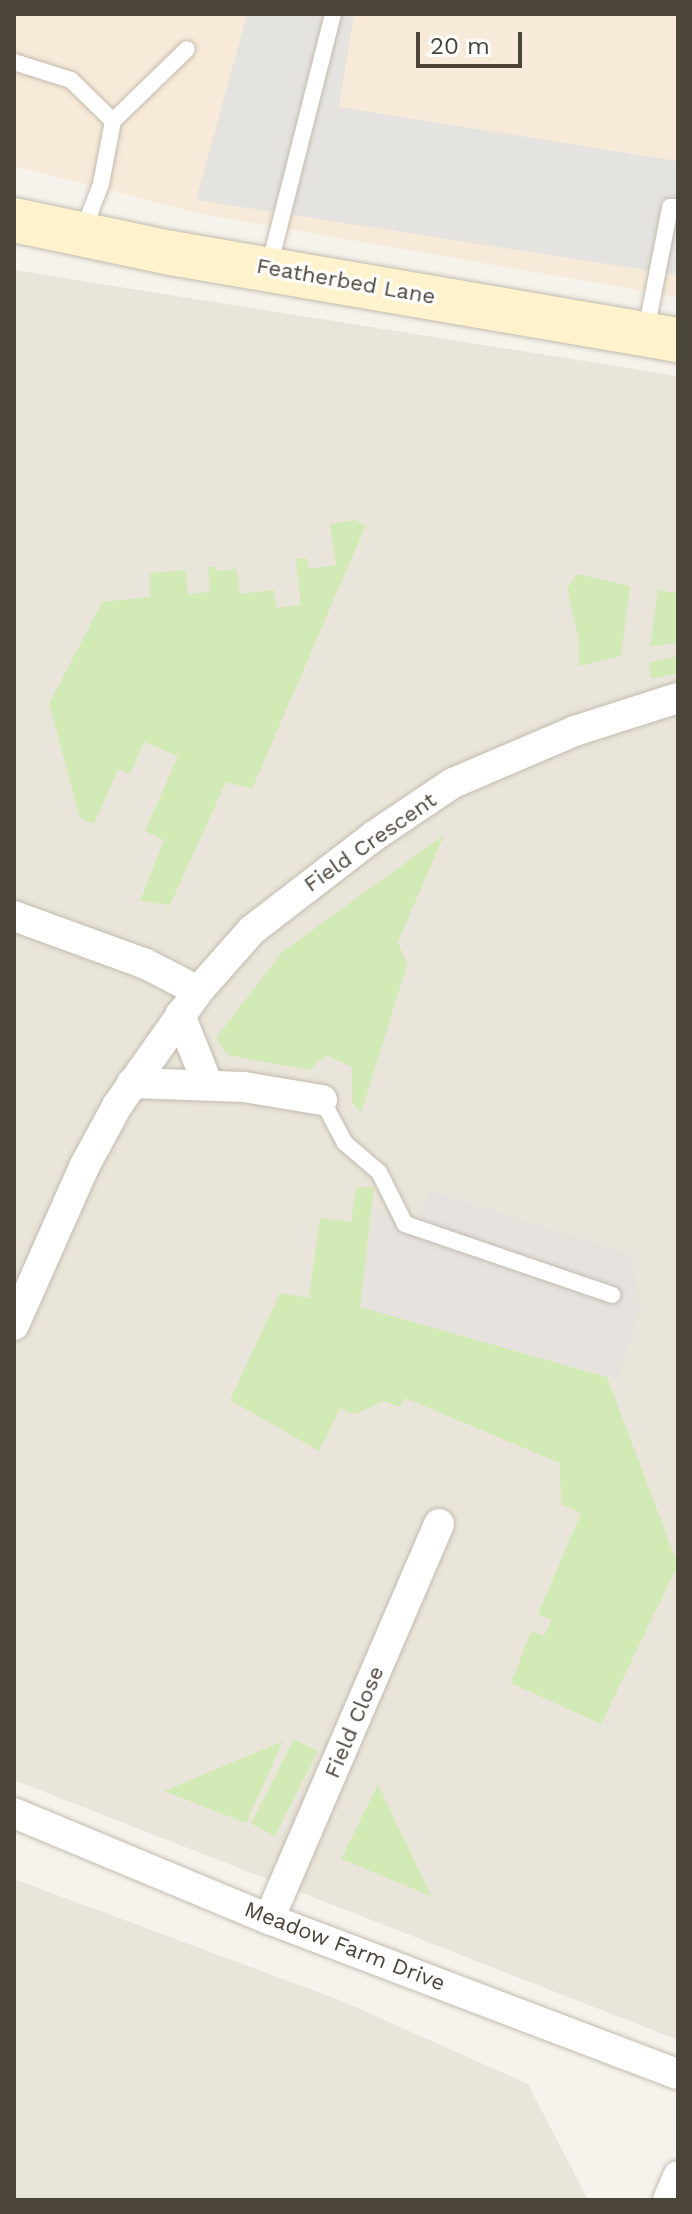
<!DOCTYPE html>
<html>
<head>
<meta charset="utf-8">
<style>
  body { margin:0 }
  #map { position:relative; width:692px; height:2214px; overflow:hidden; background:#f6f3ec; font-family:"Work Sans",sans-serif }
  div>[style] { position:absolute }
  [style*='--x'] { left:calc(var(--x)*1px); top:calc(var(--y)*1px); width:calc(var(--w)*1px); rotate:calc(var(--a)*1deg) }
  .residential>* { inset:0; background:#eae5da }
  .commercial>* { inset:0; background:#f7ead8 }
  .industrial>* { inset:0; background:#e6e2dd }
  .green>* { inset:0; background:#d2eab5; transform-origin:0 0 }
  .parking>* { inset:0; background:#e5e3e0 }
  .roads { filter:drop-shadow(0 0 2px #c2bbae) drop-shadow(0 0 2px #c2bbae) }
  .lane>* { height:16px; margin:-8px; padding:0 8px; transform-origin:8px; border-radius:8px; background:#fff }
  .street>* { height:30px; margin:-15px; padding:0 15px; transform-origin:15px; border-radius:15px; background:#fff }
  .secondary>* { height:44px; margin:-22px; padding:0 22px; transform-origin:22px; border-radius:22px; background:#fff3cd }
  span { translate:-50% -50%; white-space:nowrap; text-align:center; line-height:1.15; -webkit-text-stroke:6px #fff; paint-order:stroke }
  .street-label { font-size:22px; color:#4b4439 }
  .frame { position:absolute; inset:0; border:16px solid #4b4439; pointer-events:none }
  .scale { position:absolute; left:416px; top:32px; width:106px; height:36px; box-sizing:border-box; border:4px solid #4b4439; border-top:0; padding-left:10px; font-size:24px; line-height:28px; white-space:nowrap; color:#4b4439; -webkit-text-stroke:6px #fff; paint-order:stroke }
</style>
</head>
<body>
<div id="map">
  <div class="residential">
    <div style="clip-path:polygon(evenodd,14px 270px,678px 376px,678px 2040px,14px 1780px,14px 270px,429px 1190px,539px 1226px,630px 1255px,374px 1210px,420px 1218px,429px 1190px)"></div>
    <div style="clip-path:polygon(14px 1879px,342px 2001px,528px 2084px,588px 2200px,14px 2200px)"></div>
  </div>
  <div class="commercial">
    <div style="clip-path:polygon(14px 14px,678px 14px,678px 297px,202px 214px,14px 166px)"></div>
  </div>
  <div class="industrial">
    <div style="clip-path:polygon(429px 1190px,631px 1255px,640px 1307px,618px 1379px,359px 1307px,373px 1210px,420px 1218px)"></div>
  </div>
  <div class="green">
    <div style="clip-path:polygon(355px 520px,366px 525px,252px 789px,226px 782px,170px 905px,140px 901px,164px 840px,145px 831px,178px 756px,144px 742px,130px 774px,118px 769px,94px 824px,80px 818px,49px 704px,102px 602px,150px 597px,150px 573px,185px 570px,188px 594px,210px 592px,208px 567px,216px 567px,216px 571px,237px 569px,240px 594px,274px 590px,276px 608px,301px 605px,296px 559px,306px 558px,309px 569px,336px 565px,330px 524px)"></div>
    <div style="clip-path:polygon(577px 574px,630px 586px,621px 656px,579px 666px,579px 640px,567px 589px)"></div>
    <div style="clip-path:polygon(658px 590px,678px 593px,678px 642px,650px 647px)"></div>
    <div style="clip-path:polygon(678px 656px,678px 673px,651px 679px,649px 663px)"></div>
    <div style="clip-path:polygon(444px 835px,398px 942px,407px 965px,361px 1113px,352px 1102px,352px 1067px,327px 1055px,309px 1070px,228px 1055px,216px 1038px,282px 952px)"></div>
    <div style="clip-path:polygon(356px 1187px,374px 1187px,360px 1307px,607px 1377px,678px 1565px,601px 1724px,511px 1683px,531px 1631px,544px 1636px,551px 1620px,538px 1614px,581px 1513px,561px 1504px,560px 1463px,405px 1398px,400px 1407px,384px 1401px,355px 1414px,340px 1408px,319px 1451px,230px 1400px,280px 1293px,309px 1298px,320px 1218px,351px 1222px)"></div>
    <div style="left:294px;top:1739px;width:27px;height:95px;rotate:27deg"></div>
    <div style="clip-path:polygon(283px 1741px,246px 1823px,164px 1791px)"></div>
    <div style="clip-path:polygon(378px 1784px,431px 1896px,341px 1859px)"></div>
  </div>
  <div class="parking">
    <div style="clip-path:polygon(247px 14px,354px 14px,339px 107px,678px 161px,678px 275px,196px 200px)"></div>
  </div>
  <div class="roads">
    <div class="lane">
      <div style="--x:14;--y:62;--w:60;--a:17.5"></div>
      <div style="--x:71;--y:80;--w:59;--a:44.3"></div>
      <div style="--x:113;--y:121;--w:64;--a:100.8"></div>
      <div style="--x:101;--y:184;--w:50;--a:111"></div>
      <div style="--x:113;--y:121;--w:103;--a:-44.2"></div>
      <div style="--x:269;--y:267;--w:261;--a:-75.8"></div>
      <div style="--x:646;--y:331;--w:126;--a:-79"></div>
      <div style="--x:670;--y:207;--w:8;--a:0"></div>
      <div style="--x:322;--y:1100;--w:49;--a:61.9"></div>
      <div style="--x:345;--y:1143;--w:45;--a:40.5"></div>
      <div style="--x:379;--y:1172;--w:58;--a:63.4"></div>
      <div style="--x:405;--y:1224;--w:219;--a:18.9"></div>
    </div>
    <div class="street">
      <div style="--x:14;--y:916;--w:140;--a:20"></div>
      <div style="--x:146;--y:964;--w:59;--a:27.4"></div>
      <div style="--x:180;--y:1015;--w:75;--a:68.2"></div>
      <div style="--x:132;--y:1083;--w:112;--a:2"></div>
      <div style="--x:244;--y:1087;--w:79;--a:9.5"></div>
      <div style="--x:14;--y:1325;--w:173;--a:-66.1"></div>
      <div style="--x:84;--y:1167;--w:69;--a:-61.6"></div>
      <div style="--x:117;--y:1106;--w:141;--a:-54.8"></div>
      <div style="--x:198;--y:991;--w:81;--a:-48.5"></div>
      <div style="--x:252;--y:930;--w:154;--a:-37.6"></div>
      <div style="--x:374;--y:836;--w:95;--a:-33.9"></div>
      <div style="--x:453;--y:783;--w:133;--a:-23.1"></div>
      <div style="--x:575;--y:731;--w:108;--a:-17.8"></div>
      <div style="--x:14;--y:1813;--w:276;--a:22.6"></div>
      <div style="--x:269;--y:1919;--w:437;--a:20.8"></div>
      <div style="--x:269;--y:1919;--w:430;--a:-66.7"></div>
      <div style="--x:668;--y:2200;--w:26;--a:-67"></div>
    </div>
    <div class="secondary">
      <div style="--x:14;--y:220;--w:160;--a:11.9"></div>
      <div style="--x:171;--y:253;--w:514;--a:9.74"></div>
    </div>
  </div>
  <div class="street-label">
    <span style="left:346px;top:281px;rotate:10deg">Featherbed Lane</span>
    <span style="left:370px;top:842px;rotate:-35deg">Field Crescent</span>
    <span style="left:354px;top:1722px;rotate:-67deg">Field Close</span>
    <span style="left:345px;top:1946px;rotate:21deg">Meadow Farm Drive</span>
  </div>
  <div class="frame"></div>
  <div class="scale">20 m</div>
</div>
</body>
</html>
